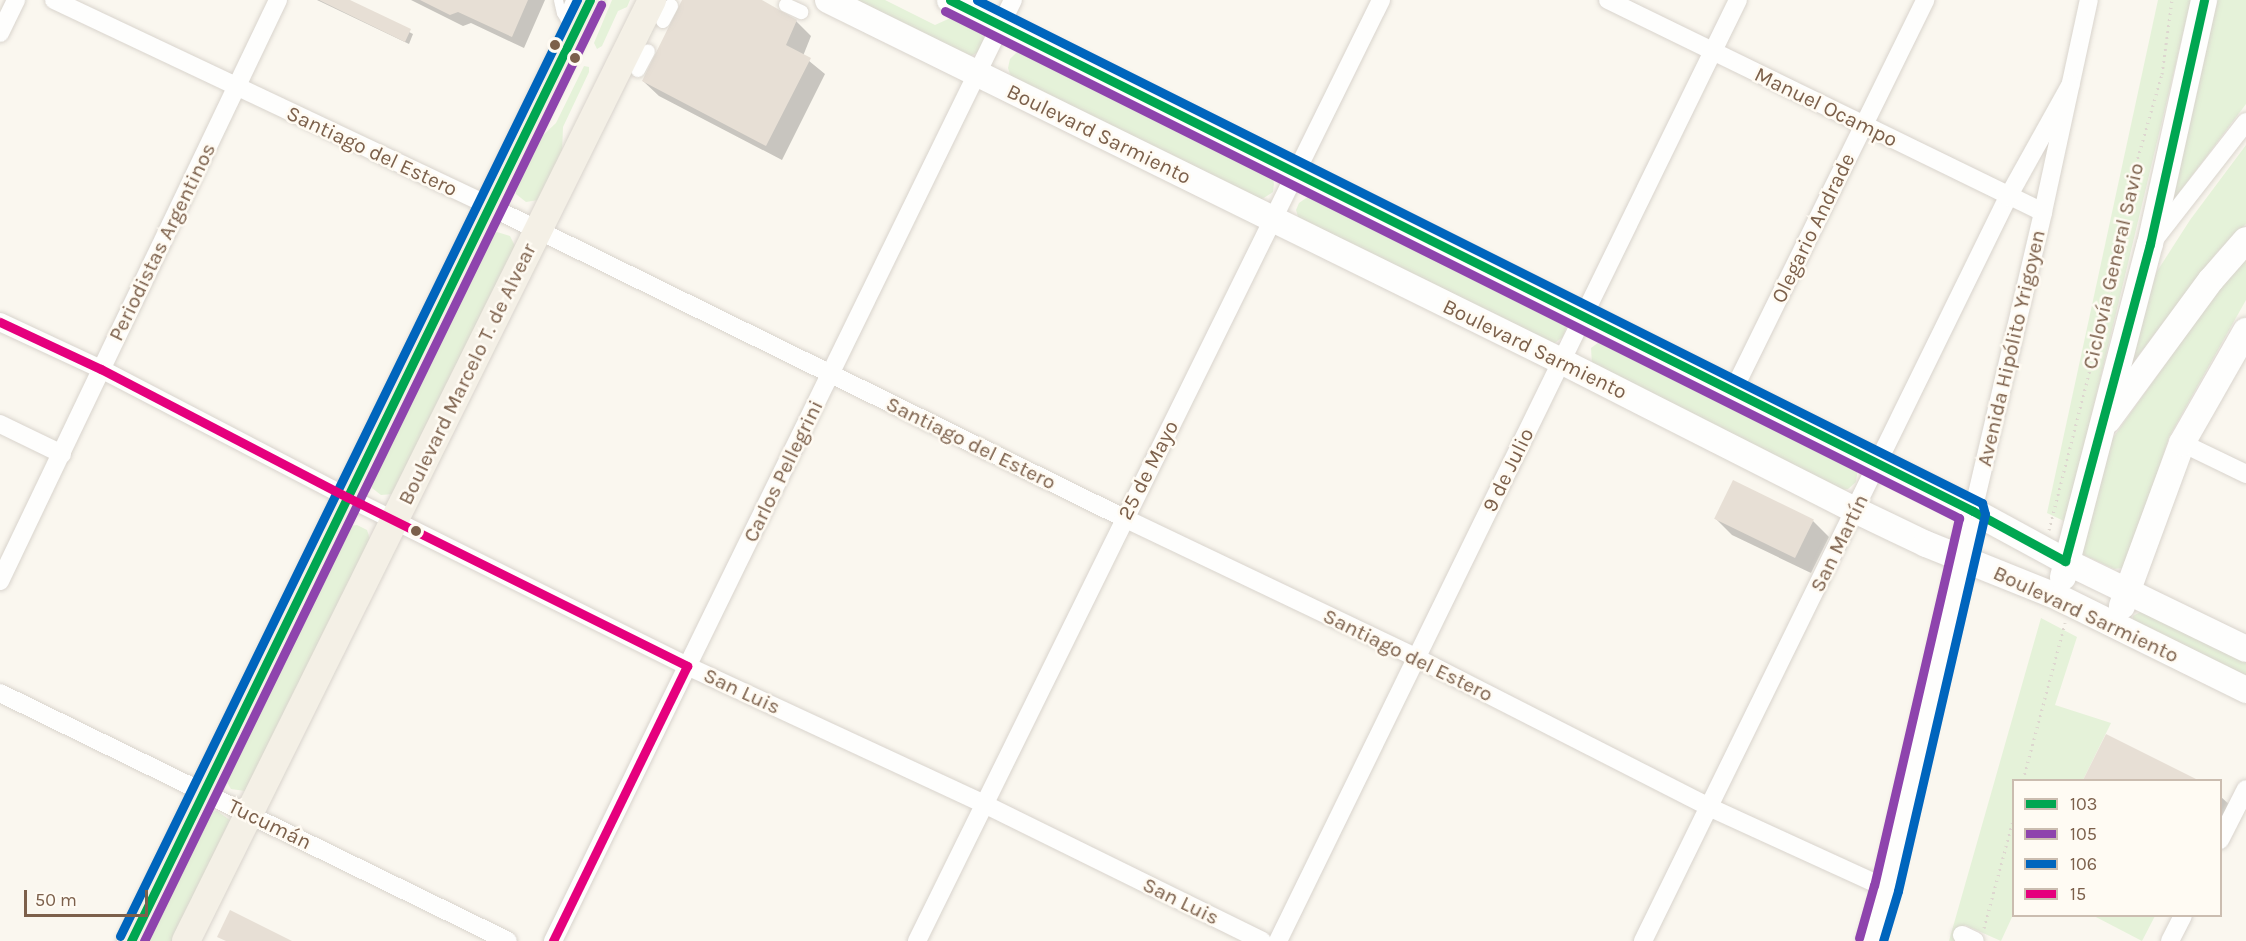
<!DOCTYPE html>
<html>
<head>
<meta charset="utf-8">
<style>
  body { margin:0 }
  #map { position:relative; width:2246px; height:941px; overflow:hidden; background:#faf7ef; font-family:Karla,sans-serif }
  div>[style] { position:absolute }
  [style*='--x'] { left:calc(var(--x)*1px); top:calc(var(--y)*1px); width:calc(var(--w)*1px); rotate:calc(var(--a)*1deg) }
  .green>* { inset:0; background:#e5f2d9 }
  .shadow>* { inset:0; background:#0003 }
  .building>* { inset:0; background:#e7dfd5; transform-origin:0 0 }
  .path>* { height:3px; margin-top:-1.5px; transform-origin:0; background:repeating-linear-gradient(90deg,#ddd6cf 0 1.5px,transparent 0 6px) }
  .roads { filter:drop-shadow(0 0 2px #d9d4cd) drop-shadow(0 0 2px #d9d4cd) }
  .service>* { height:9px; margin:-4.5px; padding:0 4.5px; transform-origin:4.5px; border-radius:4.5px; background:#fefefd }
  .pedestrian>* { height:14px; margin:-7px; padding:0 7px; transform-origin:7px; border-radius:7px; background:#fefefd }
  .minor>* { height:18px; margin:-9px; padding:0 9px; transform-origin:9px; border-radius:9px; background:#fefefd }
  .secondary>* { height:26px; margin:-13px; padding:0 13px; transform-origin:13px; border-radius:13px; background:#fefefd }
  .primary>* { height:28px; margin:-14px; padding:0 14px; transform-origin:14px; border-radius:14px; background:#f4f0e6 }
  .bus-1>* { height:9px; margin:-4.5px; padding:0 4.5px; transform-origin:4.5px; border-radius:4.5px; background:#00a651 }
  .bus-2>* { height:9px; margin:-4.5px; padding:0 4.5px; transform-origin:4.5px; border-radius:4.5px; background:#8e44ad }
  .bus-3>* { height:9px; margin:-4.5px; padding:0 4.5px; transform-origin:4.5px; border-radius:4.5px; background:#0065bd }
  .bus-4>* { height:9px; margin:-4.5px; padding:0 4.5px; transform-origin:4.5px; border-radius:4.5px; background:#e5007d }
  .dots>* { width:16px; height:16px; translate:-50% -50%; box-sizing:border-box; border:3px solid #fffbf3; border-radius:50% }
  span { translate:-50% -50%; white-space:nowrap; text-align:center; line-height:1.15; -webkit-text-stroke:5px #fffbf3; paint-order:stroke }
  .street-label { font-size:21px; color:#7c604b }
  .legend { position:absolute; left:2012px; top:779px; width:210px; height:138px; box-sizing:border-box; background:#fffbf3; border:2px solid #cbbdb0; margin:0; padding:8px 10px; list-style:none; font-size:18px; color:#7c604b }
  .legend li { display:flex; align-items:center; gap:12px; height:30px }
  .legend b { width:30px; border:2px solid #cbbdb0 }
  .scale { position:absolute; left:24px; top:890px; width:124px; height:27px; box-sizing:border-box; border:3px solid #7c604b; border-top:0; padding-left:8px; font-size:18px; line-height:21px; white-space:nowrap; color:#7c604b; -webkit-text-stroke:4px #fffbf3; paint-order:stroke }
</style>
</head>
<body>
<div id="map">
  <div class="green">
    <div style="clip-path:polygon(612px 0,630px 0,627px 7px,618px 11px,602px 46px,597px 49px,594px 43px)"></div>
    <div style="clip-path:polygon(848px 0,885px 0,935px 25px,957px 15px,980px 28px,984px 40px,980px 51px,971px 56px)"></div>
    <div style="clip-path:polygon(2158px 0,2191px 0,2066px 522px,2047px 513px)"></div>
    <div style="clip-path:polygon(2217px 0,2246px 0,2246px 104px,2172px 202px)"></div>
    <div style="clip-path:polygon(1025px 50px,1272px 173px,1274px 184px,1273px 192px,1259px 201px,1011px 77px,1008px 68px,1010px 59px,1017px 52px)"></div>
    <div style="clip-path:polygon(584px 66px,589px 67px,589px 72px,563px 127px,562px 154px,538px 200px,526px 202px,516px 194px,516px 184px,538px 140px,556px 123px)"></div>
    <div style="clip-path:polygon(2246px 145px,2246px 224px,2218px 251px,2130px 366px,2156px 273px,2190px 220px)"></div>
    <div style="clip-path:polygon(1312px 194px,1561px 315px,1566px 328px,1563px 337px,1552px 345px,1299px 220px,1296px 210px,1299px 203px)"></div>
    <div style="clip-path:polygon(497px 232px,510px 236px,516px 248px,393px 494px,381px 495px,372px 488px,371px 479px,491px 236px)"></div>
    <div style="clip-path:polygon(2246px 256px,2246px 300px,2169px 437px,2130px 558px,2122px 568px,2114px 569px,2082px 554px,2110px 442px,2229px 275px)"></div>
    <div style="clip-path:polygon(1603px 339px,1858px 468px,1856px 482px,1848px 489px,1840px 490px,1592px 364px,1591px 348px)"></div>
    <div style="clip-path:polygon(357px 525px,367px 530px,371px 542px,245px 791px,231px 789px,225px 779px,349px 526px)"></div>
    <div style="clip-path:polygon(2142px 611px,2246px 662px,2246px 679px,2133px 623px,2133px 616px)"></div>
    <div style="clip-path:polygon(2041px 618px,2077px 637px,2055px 705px,2111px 723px,2083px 780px,2014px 780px,2013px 915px,2001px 941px,1965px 925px,1960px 941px,1949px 941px)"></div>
    <div style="clip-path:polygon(217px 811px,230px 820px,175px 941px,142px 941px,208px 812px)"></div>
    <div style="clip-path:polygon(2094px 916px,2155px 916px,2142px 941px)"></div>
  </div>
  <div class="shadow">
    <div style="clip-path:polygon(317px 0,346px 0,413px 34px,409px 44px)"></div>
    <div style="clip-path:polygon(411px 0,545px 0,524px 48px,471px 23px,463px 26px)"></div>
    <div style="clip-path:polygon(684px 0,756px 0,796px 21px,811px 36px,803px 56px,825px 74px,782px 160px,659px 96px,643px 81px)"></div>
    <div style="clip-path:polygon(1716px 519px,1813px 521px,1829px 537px,1811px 573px,1732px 535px)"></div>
    <div style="clip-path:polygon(2107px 736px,2195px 780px,2085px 780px)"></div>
    <div style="clip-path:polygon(2220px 796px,2232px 807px,2220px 832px)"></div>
  </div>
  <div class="building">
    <div style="clip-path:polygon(319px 0,350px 0,411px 29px,405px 42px)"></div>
    <div style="clip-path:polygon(420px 0,528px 0,512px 37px,458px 12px,450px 15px)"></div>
    <div style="clip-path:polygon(682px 0,762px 0,797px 20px,786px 45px,811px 58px,766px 146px,642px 81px)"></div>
    <div style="left:1733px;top:480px;width:90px;height:43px;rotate:26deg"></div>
    <div style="clip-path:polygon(2106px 734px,2198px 780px,2083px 780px)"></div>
    <div style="clip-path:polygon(230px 910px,292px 941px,226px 941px,217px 937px)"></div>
  </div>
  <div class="path">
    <div style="--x:2049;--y:530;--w:300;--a:-75.7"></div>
    <div style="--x:2123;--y:239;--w:76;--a:-80.2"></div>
    <div style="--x:2136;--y:164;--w:94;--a:-73.9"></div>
    <div style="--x:2162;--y:74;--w:75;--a:-82.3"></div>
    <div style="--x:2023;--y:780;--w:163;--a:-75"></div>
    <div style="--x:1984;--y:928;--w:115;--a:-74.9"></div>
  </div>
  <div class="roads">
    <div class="service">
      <div style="--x:558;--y:0;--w:13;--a:77"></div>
      <div style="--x:561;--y:13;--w:17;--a:59"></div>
      <div style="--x:570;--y:0;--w:8;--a:113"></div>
      <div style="--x:567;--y:7;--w:16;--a:75"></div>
    </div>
    <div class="pedestrian">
      <div style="--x:786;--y:5;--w:17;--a:25"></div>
      <div style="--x:663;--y:21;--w:17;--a:-62"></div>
      <div style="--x:638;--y:70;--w:21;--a:-62"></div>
    </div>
    <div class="minor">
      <div style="--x:54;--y:0;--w:481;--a:25.3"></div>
      <div style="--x:489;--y:206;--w:708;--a:26.17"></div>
      <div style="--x:1124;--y:518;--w:325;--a:25.5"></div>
      <div style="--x:1417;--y:658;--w:330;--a:27"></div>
      <div style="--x:1711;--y:808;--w:192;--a:24.6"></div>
      <div style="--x:1608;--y:0;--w:484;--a:26"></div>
      <div style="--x:0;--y:33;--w:37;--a:-64"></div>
      <div style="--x:2153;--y:241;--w:151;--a:-52"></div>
      <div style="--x:0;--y:322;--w:111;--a:25"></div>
      <div style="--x:101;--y:369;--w:277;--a:27.5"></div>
      <div style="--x:347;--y:497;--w:380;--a:26.4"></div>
      <div style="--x:687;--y:666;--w:327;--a:24.9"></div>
      <div style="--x:984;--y:804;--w:310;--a:26.2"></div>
      <div style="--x:1733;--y:391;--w:436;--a:-63.8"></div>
      <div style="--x:0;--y:424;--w:69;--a:25.8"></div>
      <div style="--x:2182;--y:443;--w:71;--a:25.8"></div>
      <div style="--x:1973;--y:511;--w:307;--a:-76.8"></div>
      <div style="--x:2043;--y:212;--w:217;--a:-77.8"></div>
      <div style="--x:0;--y:581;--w:644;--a:-64.43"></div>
      <div style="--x:0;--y:693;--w:565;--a:26.02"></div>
      <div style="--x:2220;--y:840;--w:57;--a:-63"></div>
      <div style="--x:1962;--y:935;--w:14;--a:25"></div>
      <div style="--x:553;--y:941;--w:1047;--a:-63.95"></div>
      <div style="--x:917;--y:941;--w:1049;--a:-63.75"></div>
      <div style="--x:1278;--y:941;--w:1047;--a:-63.95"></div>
      <div style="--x:1643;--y:941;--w:829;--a:-63.87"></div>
      <div style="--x:2008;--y:197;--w:129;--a:-60.9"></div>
      <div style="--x:2170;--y:941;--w:28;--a:-63"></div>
    </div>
    <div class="secondary">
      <div style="--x:828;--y:0;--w:817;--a:26.22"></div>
      <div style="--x:1561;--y:361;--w:330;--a:26.9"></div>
      <div style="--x:1855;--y:510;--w:79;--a:25.6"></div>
      <div style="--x:1926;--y:544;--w:144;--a:21.9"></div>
      <div style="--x:2060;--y:598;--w:208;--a:26.3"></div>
      <div style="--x:950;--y:0;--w:1144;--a:26.54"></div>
      <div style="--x:1973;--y:511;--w:105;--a:28.5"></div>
      <div style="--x:2065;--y:561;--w:201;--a:25.9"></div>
      <div style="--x:2108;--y:420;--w:174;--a:-53.7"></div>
      <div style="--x:2211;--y:280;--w:53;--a:-48.8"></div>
      <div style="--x:2063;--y:577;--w:344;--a:-75.4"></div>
      <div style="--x:2150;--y:244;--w:250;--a:-77.5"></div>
      <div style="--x:2122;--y:606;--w:174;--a:-69.8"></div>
      <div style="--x:2182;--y:443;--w:129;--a:-60.3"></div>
      <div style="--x:1870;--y:941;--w:55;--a:-73.2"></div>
      <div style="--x:1886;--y:888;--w:387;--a:-77"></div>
    </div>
    <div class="primary">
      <div style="--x:131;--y:941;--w:1047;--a:-64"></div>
      <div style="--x:186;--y:941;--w:1050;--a:-63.65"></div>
    </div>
  </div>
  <div class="bus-1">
    <div style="--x:950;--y:0;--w:1144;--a:26.54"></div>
    <div style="--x:1973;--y:511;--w:105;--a:28.5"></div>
    <div style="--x:2065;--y:561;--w:328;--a:-75"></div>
    <div style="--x:2150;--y:244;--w:250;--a:-77.5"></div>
    <div style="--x:131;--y:941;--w:1047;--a:-64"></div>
  </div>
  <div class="bus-2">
    <div style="--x:945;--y:11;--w:1134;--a:26.57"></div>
    <div style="--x:1959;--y:518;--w:377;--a:103"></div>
    <div style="--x:1874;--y:885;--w:55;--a:105.8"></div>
    <div style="--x:144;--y:941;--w:1042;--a:-63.98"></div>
  </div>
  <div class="bus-3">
    <div style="--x:977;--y:0;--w:1124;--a:26.59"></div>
    <div style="--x:1982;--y:503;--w:11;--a:75"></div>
    <div style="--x:1985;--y:514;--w:387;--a:103"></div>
    <div style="--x:1898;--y:891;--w:52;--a:106.7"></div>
    <div style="--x:120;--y:936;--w:1042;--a:-63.98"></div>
  </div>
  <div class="bus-4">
    <div style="--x:0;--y:322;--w:111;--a:25"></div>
    <div style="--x:101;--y:369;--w:277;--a:27.5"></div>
    <div style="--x:347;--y:497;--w:380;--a:26.4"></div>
    <div style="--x:687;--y:666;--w:306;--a:116"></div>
  </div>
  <div class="dots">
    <div style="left:555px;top:45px;background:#7c604b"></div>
    <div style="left:575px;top:58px;background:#7c604b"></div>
    <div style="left:416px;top:531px;background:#7c604b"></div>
  </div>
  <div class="street-label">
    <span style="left:1826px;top:107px;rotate:26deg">Manuel Ocampo</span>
    <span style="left:1099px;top:134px;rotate:26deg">Boulevard Sarmiento</span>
    <span style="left:372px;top:151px;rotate:25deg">Santiago del Estero</span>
    <span style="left:1813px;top:228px;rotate:-64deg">Olegario Andrade</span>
    <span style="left:162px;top:242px;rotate:-64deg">Periodistas Argentinos</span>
    <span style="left:2113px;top:266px;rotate:-77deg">Ciclovía General Savio</span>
    <span style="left:2011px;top:348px;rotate:-77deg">Avenida Hipólito Yrigoyen</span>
    <span style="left:1535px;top:349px;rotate:26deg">Boulevard Sarmiento</span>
    <span style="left:467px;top:374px;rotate:-64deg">Boulevard Marcelo T. de Alvear</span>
    <span style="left:971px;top:443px;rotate:26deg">Santiago del Estero</span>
    <span style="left:1148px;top:470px;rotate:-63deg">25 de Mayo</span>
    <span style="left:1508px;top:470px;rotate:-64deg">9 de Julio</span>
    <span style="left:783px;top:471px;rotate:-64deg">Carlos Pellegrini</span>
    <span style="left:1839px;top:543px;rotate:-64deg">San Martín</span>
    <span style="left:2086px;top:614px;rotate:25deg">Boulevard Sarmiento</span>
    <span style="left:1408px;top:655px;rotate:26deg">Santiago del Estero</span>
    <span style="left:742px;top:691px;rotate:25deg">San Luis</span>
    <span style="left:270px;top:824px;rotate:26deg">Tucumán</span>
    <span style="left:1181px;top:901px;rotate:26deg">San Luis</span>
  </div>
  <ul class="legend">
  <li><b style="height:8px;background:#00a651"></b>103</li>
  <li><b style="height:8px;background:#8e44ad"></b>105</li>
  <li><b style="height:8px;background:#0065bd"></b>106</li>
  <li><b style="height:8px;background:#e5007d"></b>15</li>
  </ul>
  <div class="scale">50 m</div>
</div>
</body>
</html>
